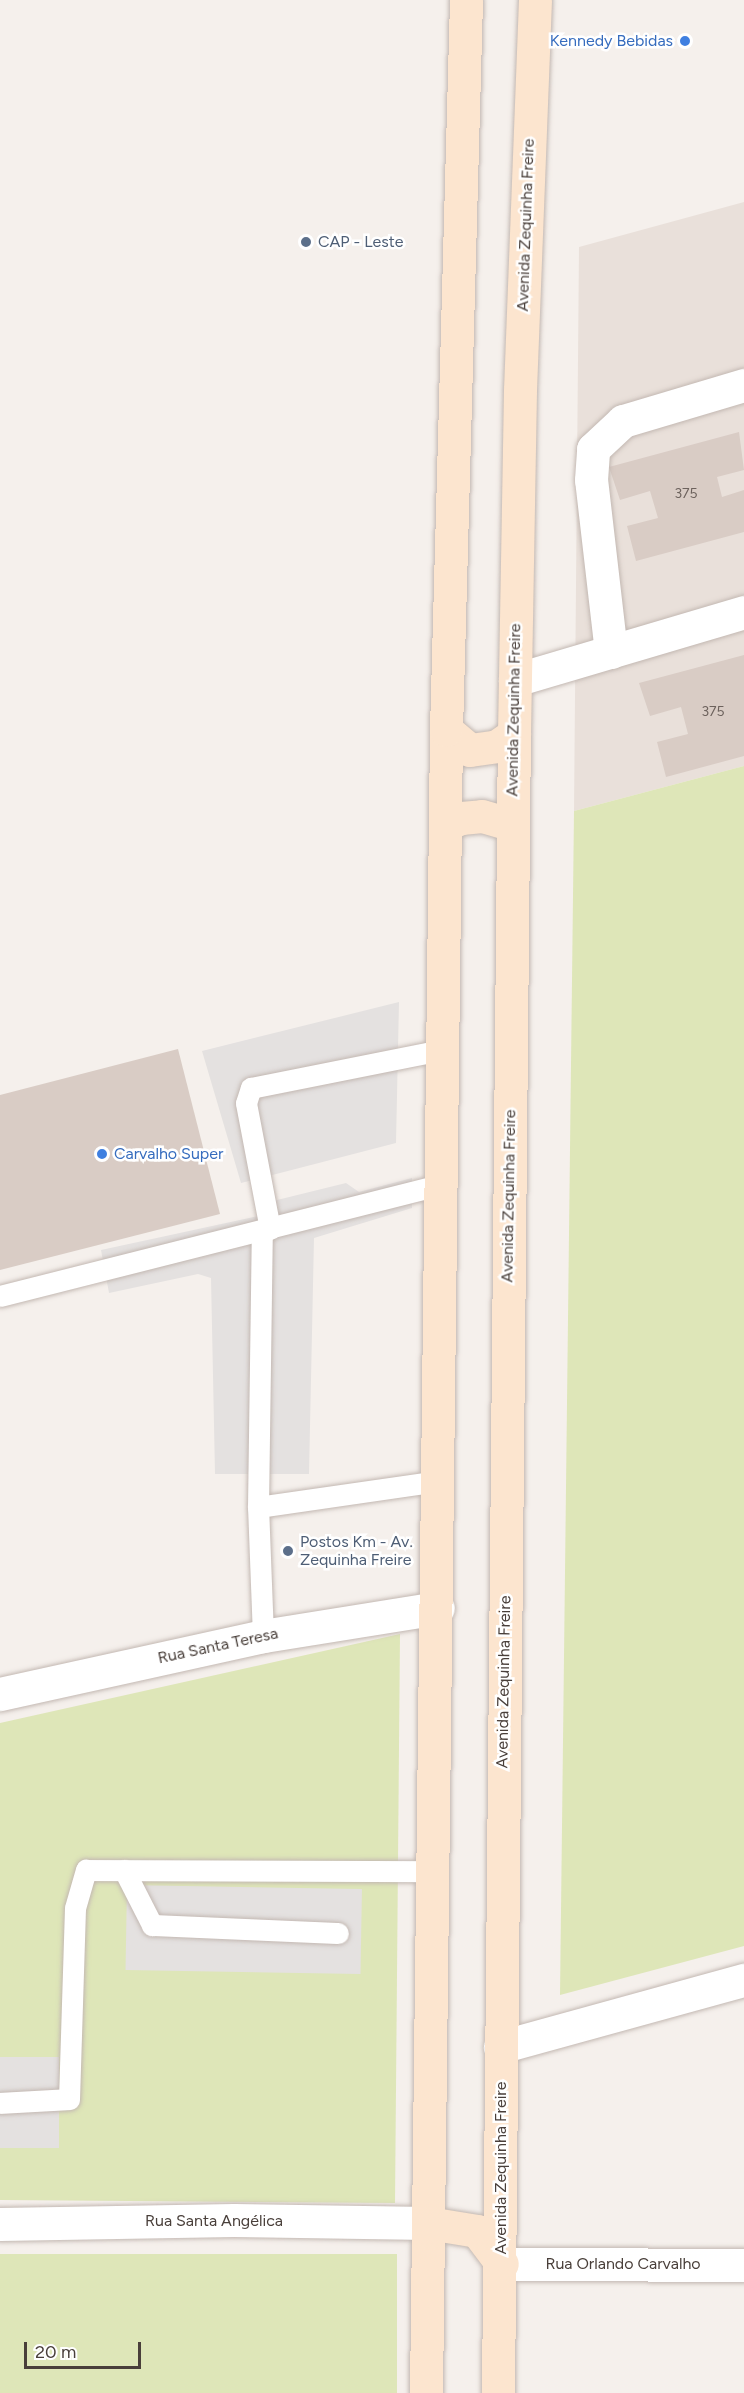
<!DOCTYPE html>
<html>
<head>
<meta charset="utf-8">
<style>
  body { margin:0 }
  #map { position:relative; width:744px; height:2393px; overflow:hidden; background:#f5f0ec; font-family:Figtree,sans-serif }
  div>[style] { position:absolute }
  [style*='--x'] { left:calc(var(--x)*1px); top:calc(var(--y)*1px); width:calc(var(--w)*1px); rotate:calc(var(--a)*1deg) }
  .residential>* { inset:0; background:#e9e0da }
  .green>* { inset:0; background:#dee6b8; transform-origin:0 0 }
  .parking>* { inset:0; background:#e4e1e0; transform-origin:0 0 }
  .building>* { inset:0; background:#d9ccc5 }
  .roads { filter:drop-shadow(0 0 2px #c3b8b2) drop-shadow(0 0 2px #c3b8b2) }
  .lane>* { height:21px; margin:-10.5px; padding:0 10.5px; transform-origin:10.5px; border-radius:10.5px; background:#fff }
  .street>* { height:33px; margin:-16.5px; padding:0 16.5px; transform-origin:16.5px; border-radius:16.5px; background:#fff }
  .secondary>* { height:33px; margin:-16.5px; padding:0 16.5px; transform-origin:16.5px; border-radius:16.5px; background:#fce5cf }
  .dots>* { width:16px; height:16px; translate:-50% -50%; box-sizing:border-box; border:3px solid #fff; border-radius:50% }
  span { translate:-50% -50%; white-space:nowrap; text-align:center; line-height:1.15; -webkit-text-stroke:5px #fff; paint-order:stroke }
  .number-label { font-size:14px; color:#6d625d }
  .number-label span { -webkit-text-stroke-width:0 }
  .shop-label { font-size:16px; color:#366cbe }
  .right { translate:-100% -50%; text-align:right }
  .left { translate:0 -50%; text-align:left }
  .street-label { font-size:16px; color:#493f3a }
  .service-label { font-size:16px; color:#4e5e75 }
  .scale { position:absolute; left:24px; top:2342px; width:117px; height:27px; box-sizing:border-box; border:3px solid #493f3a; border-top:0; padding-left:8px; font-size:18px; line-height:21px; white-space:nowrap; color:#493f3a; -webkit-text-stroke:4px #fff; paint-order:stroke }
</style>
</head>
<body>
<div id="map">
  <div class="residential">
    <div style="clip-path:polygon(744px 202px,744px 766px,574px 811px,579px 247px)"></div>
  </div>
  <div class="green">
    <div style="clip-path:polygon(744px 766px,744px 1946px,560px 1995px,574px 811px)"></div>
    <div style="clip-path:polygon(400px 1634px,395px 2203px,0 2200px,0 1723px)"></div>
    <div style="left:0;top:2254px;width:397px;height:139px"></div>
  </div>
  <div class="parking">
    <div style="clip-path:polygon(399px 1002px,396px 1143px,241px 1183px,202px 1051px)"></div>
    <div style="clip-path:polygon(412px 1178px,412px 1208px,314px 1238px,309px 1474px,215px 1474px,211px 1278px,198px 1274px,109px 1293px,101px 1250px,272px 1213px,273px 1201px,346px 1183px,359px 1192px)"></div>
    <div style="left:127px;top:1885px;width:235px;height:85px;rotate:1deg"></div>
    <div style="left:59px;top:2057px;width:91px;height:59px;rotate:90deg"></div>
  </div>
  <div class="building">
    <div style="clip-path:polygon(739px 432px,744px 470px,717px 477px,722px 497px,744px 490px,744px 532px,636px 561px,627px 526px,658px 518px,650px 491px,620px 500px,609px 467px)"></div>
    <div style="clip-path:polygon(744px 655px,744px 756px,666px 777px,657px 742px,688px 734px,681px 707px,650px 716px,639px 683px)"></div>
    <div style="clip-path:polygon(178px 1049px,220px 1214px,0 1270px,0 1095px)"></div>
  </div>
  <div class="roads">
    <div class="lane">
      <div style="--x:270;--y:1229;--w:128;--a:-100.8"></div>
      <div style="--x:246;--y:1103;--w:16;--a:-72"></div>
      <div style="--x:251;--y:1088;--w:195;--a:-11.3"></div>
      <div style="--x:0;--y:1296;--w:456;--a:-14.2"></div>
      <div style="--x:258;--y:1507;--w:276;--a:-89.2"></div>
      <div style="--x:263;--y:1636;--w:129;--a:-92.2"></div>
      <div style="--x:258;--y:1507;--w:183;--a:-8.2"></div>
      <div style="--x:124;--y:1870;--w:62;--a:63"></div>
      <div style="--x:152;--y:1925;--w:186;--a:2.5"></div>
      <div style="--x:0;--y:2103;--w:69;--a:-3.3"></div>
      <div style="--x:69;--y:2099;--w:191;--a:-88.2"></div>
      <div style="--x:75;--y:1908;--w:40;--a:-74"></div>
      <div style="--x:86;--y:1870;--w:348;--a:0.2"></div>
    </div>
    <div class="street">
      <div style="--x:611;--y:652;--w:173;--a:-96.6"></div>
      <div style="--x:591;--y:480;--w:31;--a:-86"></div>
      <div style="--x:593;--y:449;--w:41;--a:-43"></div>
      <div style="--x:623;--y:421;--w:126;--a:-16.6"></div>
      <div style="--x:515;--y:680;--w:239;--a:-16.5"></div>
      <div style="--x:0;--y:1694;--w:269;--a:-12.4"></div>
      <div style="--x:263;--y:1636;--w:177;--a:-9.1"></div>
      <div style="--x:500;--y:2047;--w:253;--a:-15.4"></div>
      <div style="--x:0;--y:2224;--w:234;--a:-1"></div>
      <div style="--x:234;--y:2220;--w:194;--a:0.9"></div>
      <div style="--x:502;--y:2264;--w:242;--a:0.2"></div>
    </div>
    <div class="secondary">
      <div style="--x:446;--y:730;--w:31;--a:40"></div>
      <div style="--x:470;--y:750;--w:27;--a:-8"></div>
      <div style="--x:497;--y:746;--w:21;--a:-35"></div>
      <div style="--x:445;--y:825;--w:17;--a:-24"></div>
      <div style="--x:461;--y:818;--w:21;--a:-5"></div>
      <div style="--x:482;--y:816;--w:32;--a:16"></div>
      <div style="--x:428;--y:2223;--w:50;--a:9.3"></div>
      <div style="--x:477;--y:2231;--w:41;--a:52.9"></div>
      <div style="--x:426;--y:2393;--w:1663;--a:-89.31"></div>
      <div style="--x:446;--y:730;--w:730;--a:-88.43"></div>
      <div style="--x:498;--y:2393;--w:1659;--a:-89.45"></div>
      <div style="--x:514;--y:734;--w:344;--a:-89"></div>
      <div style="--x:520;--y:390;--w:390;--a:-87.8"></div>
    </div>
  </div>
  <div class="dots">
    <div style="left:685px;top:41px;background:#3f7fe0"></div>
    <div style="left:306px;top:242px;background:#5c6f8a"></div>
    <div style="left:102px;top:1154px;background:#3f7fe0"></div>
    <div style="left:288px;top:1551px;background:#5c6f8a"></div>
  </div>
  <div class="number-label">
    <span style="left:686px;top:494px">375</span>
    <span style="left:713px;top:712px">375</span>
  </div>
  <div class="shop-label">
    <span class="right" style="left:673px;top:41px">Kennedy Bebidas</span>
    <span class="left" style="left:114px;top:1154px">Carvalho Super</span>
  </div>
  <div class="street-label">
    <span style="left:526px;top:225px;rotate:-88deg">Avenida Zequinha Freire</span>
    <span style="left:514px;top:710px;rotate:-89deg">Avenida Zequinha Freire</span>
    <span style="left:509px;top:1196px;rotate:-89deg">Avenida Zequinha Freire</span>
    <span style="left:218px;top:1646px;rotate:-12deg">Rua Santa Teresa</span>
    <span style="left:504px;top:1682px;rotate:-89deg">Avenida Zequinha Freire</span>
    <span style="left:501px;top:2168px;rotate:-90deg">Avenida Zequinha Freire</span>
    <span style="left:214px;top:2221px">Rua Santa Angélica</span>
    <span style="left:623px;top:2264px">Rua Orlando Carvalho</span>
  </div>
  <div class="service-label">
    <span class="left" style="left:318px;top:242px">CAP - Leste</span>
    <span class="left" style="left:300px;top:1551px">Postos Km - Av.<br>Zequinha Freire</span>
  </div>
  <div class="scale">20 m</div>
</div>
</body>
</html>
